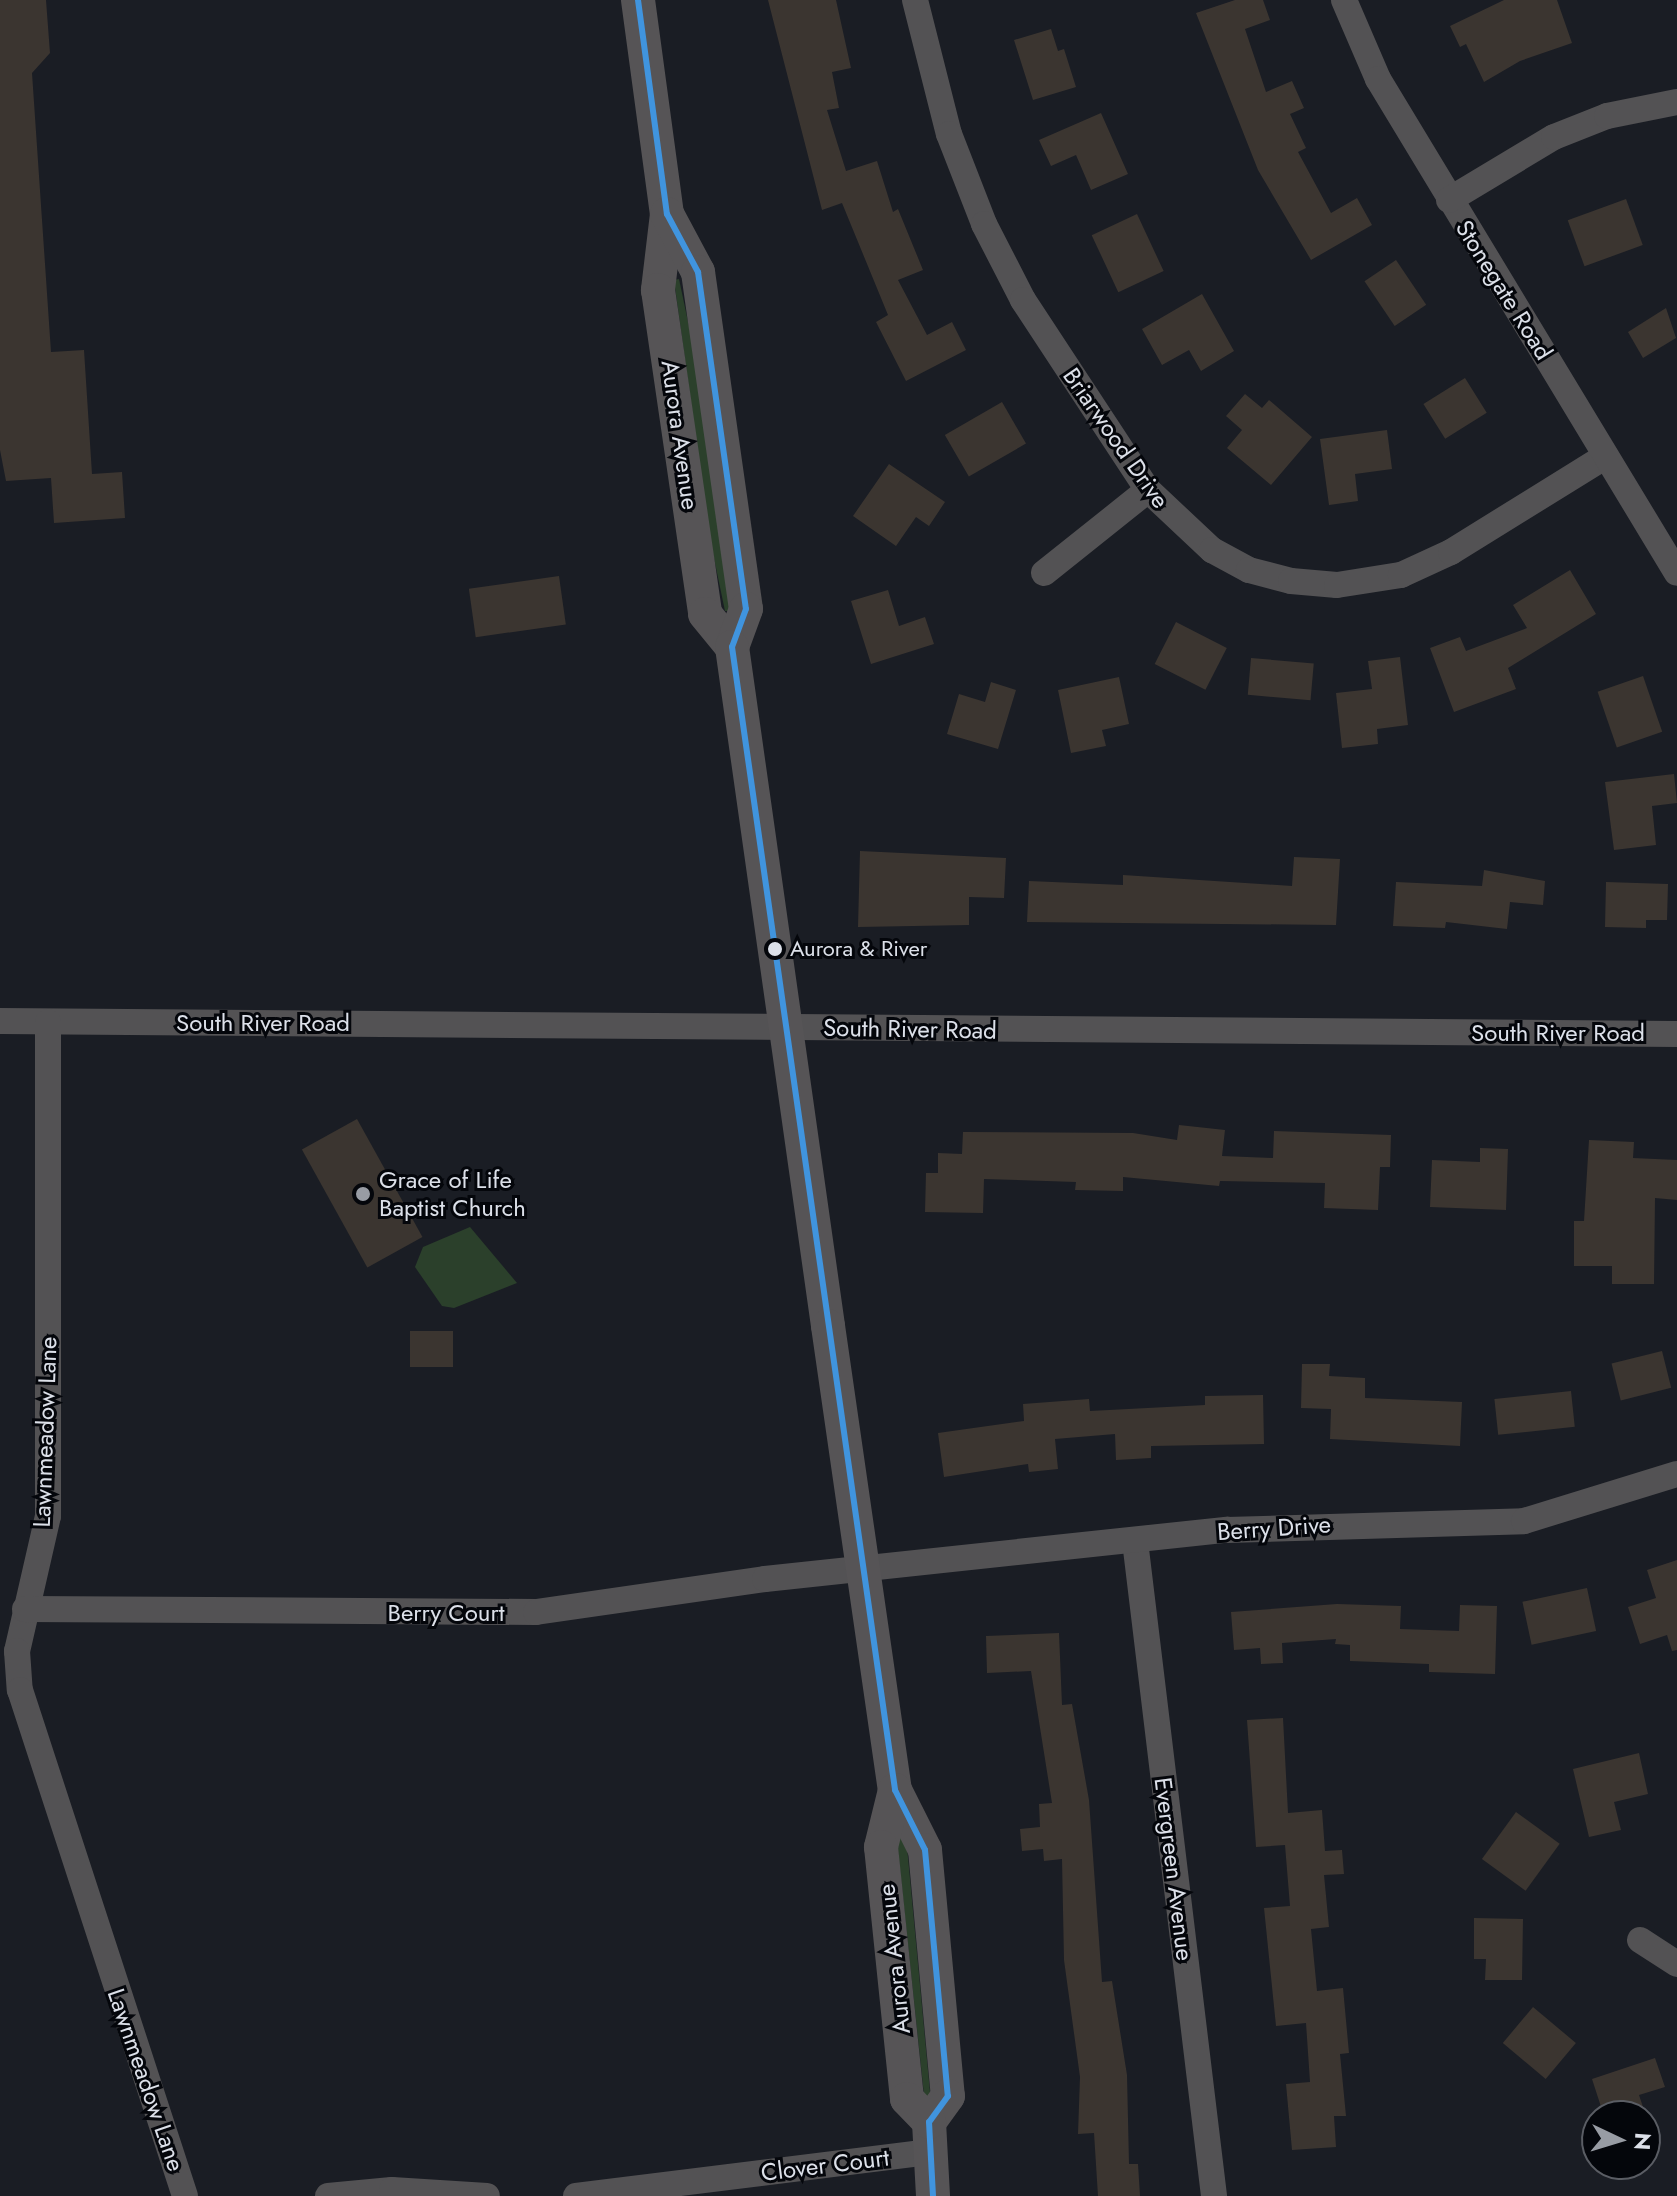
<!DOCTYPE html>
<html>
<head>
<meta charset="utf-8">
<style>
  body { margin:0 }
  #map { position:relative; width:1677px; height:2196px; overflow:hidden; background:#1a1d24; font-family:Jost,sans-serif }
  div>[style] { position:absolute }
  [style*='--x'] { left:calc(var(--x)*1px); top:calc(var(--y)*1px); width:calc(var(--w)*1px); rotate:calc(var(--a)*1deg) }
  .green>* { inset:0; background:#2b402b }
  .building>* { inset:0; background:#3b3530; transform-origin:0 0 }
  .minor>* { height:26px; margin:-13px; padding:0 13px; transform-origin:13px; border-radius:13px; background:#535254 }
  .major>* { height:34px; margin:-17px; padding:0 17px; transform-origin:17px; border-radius:17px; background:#565456 }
  .bus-1>* { height:6px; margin:-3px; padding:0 3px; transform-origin:3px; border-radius:3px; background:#4094de }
  .dots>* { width:22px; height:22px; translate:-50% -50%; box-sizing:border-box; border:4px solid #04060b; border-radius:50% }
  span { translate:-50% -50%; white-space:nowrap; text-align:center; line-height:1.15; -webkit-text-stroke:6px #04060b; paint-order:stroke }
  .bus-label { font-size:22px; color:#dce0e9 }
  .left { translate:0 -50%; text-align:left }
  .street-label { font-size:24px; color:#dce0e9 }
  .poi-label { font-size:24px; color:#dce0e9 }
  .north { position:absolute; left:1581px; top:2100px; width:80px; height:80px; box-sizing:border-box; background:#04060b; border:2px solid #5a5d64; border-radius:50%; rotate:94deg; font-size:22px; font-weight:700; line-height:32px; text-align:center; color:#dce0e9 }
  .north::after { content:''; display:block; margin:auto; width:28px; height:36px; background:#989ca4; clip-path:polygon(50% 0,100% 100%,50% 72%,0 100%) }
</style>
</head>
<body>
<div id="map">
  <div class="green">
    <div style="clip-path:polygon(679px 279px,691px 336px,730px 611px,725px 611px,710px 539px,674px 280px)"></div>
    <div style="clip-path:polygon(470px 1227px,517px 1283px,454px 1308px,442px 1306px,415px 1267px,423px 1247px)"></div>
    <div style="clip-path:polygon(894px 1813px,907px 1847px,931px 2103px,925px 2104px)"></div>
  </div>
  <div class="building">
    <div style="clip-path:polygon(0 0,46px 0,50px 53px,32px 73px,51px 352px,84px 350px,92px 474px,122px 472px,125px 518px,54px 523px,51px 478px,6px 481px,0 450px)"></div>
    <div style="clip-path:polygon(768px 0,836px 0,851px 68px,832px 72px,839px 108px,827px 110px,846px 171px,877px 161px,893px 212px,898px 209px,923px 270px,898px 280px,927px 335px,952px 322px,966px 350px,906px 381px,876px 322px,888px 315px,842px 203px,822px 210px)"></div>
    <div style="clip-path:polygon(1235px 0,1263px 0,1270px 20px,1245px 29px,1266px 92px,1292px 81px,1304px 108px,1290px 114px,1306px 148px,1298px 152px,1331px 213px,1357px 198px,1372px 225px,1311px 260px,1258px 170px,1196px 13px)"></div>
    <div style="clip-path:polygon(1504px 0,1557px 0,1572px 43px,1520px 61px,1484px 82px,1466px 44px,1460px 47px,1450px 26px)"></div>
    <div style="clip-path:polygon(1051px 29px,1058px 51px,1064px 49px,1076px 87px,1033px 100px,1014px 40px)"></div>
    <div style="clip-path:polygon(1101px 113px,1128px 174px,1091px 190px,1076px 155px,1051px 166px,1039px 140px)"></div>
    <div style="left:1626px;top:199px;width:49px;height:62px;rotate:70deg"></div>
    <div style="left:1137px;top:214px;width:63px;height:50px;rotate:65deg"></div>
    <div style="left:1396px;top:260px;width:54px;height:38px;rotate:56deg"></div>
    <div style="clip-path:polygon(1202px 294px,1234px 351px,1201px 371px,1189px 350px,1162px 365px,1142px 329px)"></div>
    <div style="clip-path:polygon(1666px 308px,1676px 338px,1643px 358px,1628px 332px)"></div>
    <div style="left:1465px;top:378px;width:41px;height:49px;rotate:58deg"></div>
    <div style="clip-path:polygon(1245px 394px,1262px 408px,1269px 400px,1312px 437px,1271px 485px,1227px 448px,1242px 430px,1226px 416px)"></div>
    <div style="left:1002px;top:402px;width:48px;height:66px;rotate:60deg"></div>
    <div style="clip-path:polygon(1387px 430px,1392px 469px,1355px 474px,1358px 501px,1329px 505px,1320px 439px)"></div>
    <div style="clip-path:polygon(889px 464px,945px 502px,929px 526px,916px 517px,896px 546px,853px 516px)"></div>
    <div style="clip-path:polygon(1570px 570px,1596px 614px,1508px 668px,1516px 689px,1454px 712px,1430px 648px,1460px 637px,1466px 651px,1527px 628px,1513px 605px)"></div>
    <div style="left:559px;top:576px;width:49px;height:91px;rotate:82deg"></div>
    <div style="clip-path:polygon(888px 590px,899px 626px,925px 617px,934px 644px,871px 664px,851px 601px)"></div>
    <div style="left:1176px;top:622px;width:57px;height:47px;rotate:27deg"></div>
    <div style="clip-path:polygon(1400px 657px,1408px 725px,1377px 729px,1378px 744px,1342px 748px,1336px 693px,1372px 689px,1368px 661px)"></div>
    <div style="left:1251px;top:658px;width:63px;height:37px;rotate:5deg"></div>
    <div style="left:1643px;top:676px;width:59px;height:48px;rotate:71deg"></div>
    <div style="clip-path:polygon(1119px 677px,1129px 724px,1102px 730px,1106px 746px,1071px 753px,1058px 690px)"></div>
    <div style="clip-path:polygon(991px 682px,1016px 690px,998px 749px,947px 734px,959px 694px,985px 702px)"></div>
    <div style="clip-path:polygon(1674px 774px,1677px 803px,1652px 806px,1656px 845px,1614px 850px,1605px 782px)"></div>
    <div style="clip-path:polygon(860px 851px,1006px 858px,1004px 898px,969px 897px,969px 925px,858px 927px)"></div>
    <div style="clip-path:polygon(1294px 857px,1340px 859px,1336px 925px,1027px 922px,1029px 881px,1123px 885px,1123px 875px,1292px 886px)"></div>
    <div style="clip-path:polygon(1484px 870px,1545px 881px,1543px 905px,1510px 902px,1507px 929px,1446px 922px,1445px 928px,1393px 926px,1396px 882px,1482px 886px)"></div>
    <div style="clip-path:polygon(1606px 882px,1668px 884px,1667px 920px,1646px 920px,1646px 928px,1605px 927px)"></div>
    <div style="left:357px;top:1119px;width:135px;height:63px;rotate:61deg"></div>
    <div style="clip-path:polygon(1179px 1125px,1225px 1130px,1222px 1156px,1273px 1158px,1274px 1131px,1391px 1135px,1390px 1167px,1380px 1167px,1378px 1210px,1324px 1208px,1325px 1183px,1220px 1181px,1219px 1186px,1123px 1177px,1123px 1191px,1075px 1190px,1076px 1182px,984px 1179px,983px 1213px,925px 1212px,926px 1173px,938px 1173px,938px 1153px,962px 1154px,963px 1132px,1133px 1133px,1177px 1140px)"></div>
    <div style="clip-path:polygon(1589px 1140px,1634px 1142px,1633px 1158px,1677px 1160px,1677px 1200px,1655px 1198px,1654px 1284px,1612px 1284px,1612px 1266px,1574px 1266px,1574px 1221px,1584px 1221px)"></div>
    <div style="clip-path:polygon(1480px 1148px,1508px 1149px,1506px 1210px,1430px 1207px,1432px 1160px,1480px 1162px)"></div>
    <div style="left:410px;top:1331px;width:43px;height:36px"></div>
    <div style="left:1662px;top:1351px;width:38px;height:52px;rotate:76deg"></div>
    <div style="clip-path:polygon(1302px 1364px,1330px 1364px,1329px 1376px,1365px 1378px,1365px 1398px,1462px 1402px,1460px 1446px,1330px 1439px,1331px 1409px,1301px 1408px)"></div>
    <div style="left:1571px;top:1391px;width:36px;height:77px;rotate:84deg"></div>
    <div style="clip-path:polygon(1263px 1395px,1264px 1444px,1151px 1446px,1151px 1458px,1116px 1460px,1115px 1434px,1055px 1439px,1058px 1469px,1029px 1472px,1028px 1464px,944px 1477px,938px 1433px,1024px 1421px,1023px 1404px,1089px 1399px,1090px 1411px,1205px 1405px,1205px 1396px)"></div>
    <div style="clip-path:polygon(1677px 1560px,1677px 1650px,1672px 1651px,1667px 1635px,1640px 1644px,1628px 1607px,1656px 1598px,1647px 1570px)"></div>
    <div style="left:1587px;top:1588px;width:44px;height:66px;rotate:78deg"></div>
    <div style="clip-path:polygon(1337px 1604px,1401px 1606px,1400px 1629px,1459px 1631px,1460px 1605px,1497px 1606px,1495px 1674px,1429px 1672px,1429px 1664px,1350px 1661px,1350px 1645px,1335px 1644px,1336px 1639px,1282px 1643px,1283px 1663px,1261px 1664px,1260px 1648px,1234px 1650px,1231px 1612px)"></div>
    <div style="clip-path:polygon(1059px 1633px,1062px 1705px,1072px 1704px,1089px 1800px,1102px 1982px,1112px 1981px,1127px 2075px,1129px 2164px,1138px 2164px,1140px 2196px,1098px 2196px,1094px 2133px,1078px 2134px,1080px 2077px,1064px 1960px,1062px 1859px,1044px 1861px,1043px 1849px,1022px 1851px,1020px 1829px,1040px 1827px,1039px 1804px,1052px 1803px,1031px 1671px,987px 1673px,986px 1636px)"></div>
    <div style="clip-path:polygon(1283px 1718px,1288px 1813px,1322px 1810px,1325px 1851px,1342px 1850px,1344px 1874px,1324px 1875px,1329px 1927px,1311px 1929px,1317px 1991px,1343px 1988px,1349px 2053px,1340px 2054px,1346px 2116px,1334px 2116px,1336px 2147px,1292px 2150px,1286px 2084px,1310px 2082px,1306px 2023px,1276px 2026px,1264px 1908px,1290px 1906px,1285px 1845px,1256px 1847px,1247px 1720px)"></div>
    <div style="clip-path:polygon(1639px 1753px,1648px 1794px,1614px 1802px,1621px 1830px,1589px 1837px,1573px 1769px)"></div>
    <div style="left:1516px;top:1812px;width:54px;height:58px;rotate:36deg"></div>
    <div style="clip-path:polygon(1474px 1918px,1523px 1919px,1522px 1980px,1485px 1980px,1486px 1959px,1474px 1959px)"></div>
    <div style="left:1533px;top:2007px;width:56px;height:47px;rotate:40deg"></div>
    <div style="clip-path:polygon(1655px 2058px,1665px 2087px,1639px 2095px,1646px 2116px,1604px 2116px,1592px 2079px)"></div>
  </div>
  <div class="minor">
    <div style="--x:915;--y:0;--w:138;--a:75.8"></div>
    <div style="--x:949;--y:134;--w:97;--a:68.7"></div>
    <div style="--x:984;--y:224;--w:85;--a:62.8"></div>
    <div style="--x:1023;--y:300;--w:227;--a:56.7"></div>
    <div style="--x:1148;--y:490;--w:88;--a:43.2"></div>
    <div style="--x:1212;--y:550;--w:42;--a:28.4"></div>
    <div style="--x:1249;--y:570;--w:43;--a:14.7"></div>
    <div style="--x:1291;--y:581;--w:46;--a:5"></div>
    <div style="--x:1337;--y:585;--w:65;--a:-8.9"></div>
    <div style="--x:1401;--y:575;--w:55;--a:-24.7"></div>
    <div style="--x:1451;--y:552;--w:182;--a:-31.8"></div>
    <div style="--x:1344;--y:0;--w:86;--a:66.7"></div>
    <div style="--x:1378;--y:79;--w:577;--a:58.82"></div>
    <div style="--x:1449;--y:200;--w:122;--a:-31"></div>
    <div style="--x:1554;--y:137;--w:57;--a:-21.6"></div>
    <div style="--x:1607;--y:116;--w:71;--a:-11.3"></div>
    <div style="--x:1044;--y:573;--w:133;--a:-38.6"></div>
    <div style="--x:0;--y:1021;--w:1677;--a:0.44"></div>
    <div style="--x:48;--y:1022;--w:494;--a:90"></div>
    <div style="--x:48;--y:1516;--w:139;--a:102.9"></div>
    <div style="--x:17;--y:1651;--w:39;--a:86"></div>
    <div style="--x:20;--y:1690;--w:532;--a:71.94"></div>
    <div style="--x:1135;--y:1541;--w:660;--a:83.12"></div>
    <div style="--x:25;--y:1609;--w:511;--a:0.34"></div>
    <div style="--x:536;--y:1612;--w:231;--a:-8.2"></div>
    <div style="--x:765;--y:1579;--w:465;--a:-6.1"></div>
    <div style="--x:1227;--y:1530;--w:297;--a:-1.7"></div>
    <div style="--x:1524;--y:1521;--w:160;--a:-17.1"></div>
    <div style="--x:1640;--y:1940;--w:44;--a:33"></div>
    <div style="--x:328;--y:2196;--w:64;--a:-5.4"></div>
    <div style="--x:392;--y:2190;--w:95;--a:3.6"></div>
    <div style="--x:576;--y:2196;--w:357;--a:-7.1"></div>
  </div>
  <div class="major">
    <div style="--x:638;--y:0;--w:216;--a:82.3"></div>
    <div style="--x:667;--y:214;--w:77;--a:96.8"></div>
    <div style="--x:658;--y:290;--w:327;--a:81.7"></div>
    <div style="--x:705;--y:614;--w:43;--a:50.7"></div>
    <div style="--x:667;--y:214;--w:66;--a:61.9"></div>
    <div style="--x:698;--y:272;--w:340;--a:81.9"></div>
    <div style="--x:746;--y:609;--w:40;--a:110.2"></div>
    <div style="--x:732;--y:647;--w:686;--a:81.95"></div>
    <div style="--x:828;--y:1326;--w:469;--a:81.8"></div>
    <div style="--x:895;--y:1790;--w:67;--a:63.4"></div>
    <div style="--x:925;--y:1850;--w:247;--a:84.7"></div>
    <div style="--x:948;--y:2096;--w:32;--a:126"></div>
    <div style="--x:929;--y:2122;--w:74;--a:86.9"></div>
    <div style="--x:895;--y:1790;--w:59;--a:103.8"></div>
    <div style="--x:881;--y:1847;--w:253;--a:84.1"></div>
    <div style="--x:907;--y:2099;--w:32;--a:46"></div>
  </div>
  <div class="bus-1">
    <div style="--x:638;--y:0;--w:216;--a:82.3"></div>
    <div style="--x:667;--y:214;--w:66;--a:61.9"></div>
    <div style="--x:698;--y:272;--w:340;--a:81.9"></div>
    <div style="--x:746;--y:609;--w:40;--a:110.2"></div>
    <div style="--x:732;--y:647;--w:1155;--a:81.88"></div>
    <div style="--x:895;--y:1790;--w:67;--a:63.4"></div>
    <div style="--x:925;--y:1850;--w:247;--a:84.7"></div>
    <div style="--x:948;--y:2096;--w:32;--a:126"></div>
    <div style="--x:929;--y:2122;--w:74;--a:86.9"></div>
  </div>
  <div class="dots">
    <div style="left:775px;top:949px;background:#dce0e9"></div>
    <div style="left:363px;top:1194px;background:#989ca4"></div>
  </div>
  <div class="bus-label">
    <span class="left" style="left:790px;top:949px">Aurora &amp; River</span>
  </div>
  <div class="street-label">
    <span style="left:1504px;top:290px;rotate:58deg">Stonegate Road</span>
    <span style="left:680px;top:435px;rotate:82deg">Aurora Avenue</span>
    <span style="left:1116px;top:438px;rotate:55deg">Briarwood Drive</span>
    <span style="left:263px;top:1023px">South River Road</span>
    <span style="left:910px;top:1029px;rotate:1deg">South River Road</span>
    <span style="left:1558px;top:1033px">South River Road</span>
    <span style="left:45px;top:1432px;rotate:-88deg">Lawnmeadow Lane</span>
    <span style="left:1274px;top:1528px;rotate:-4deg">Berry Drive</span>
    <span style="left:446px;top:1613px">Berry Court</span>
    <span style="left:1174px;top:1869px;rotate:83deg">Evergreen Avenue</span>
    <span style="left:894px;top:1959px;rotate:-96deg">Aurora Avenue</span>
    <span style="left:146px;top:2080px;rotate:71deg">Lawnmeadow Lane</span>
    <span style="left:825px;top:2165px;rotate:-7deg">Clover Court</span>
  </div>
  <div class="poi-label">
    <span class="left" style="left:379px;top:1194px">Grace of Life<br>Baptist Church</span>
  </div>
  <div class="north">N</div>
</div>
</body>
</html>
